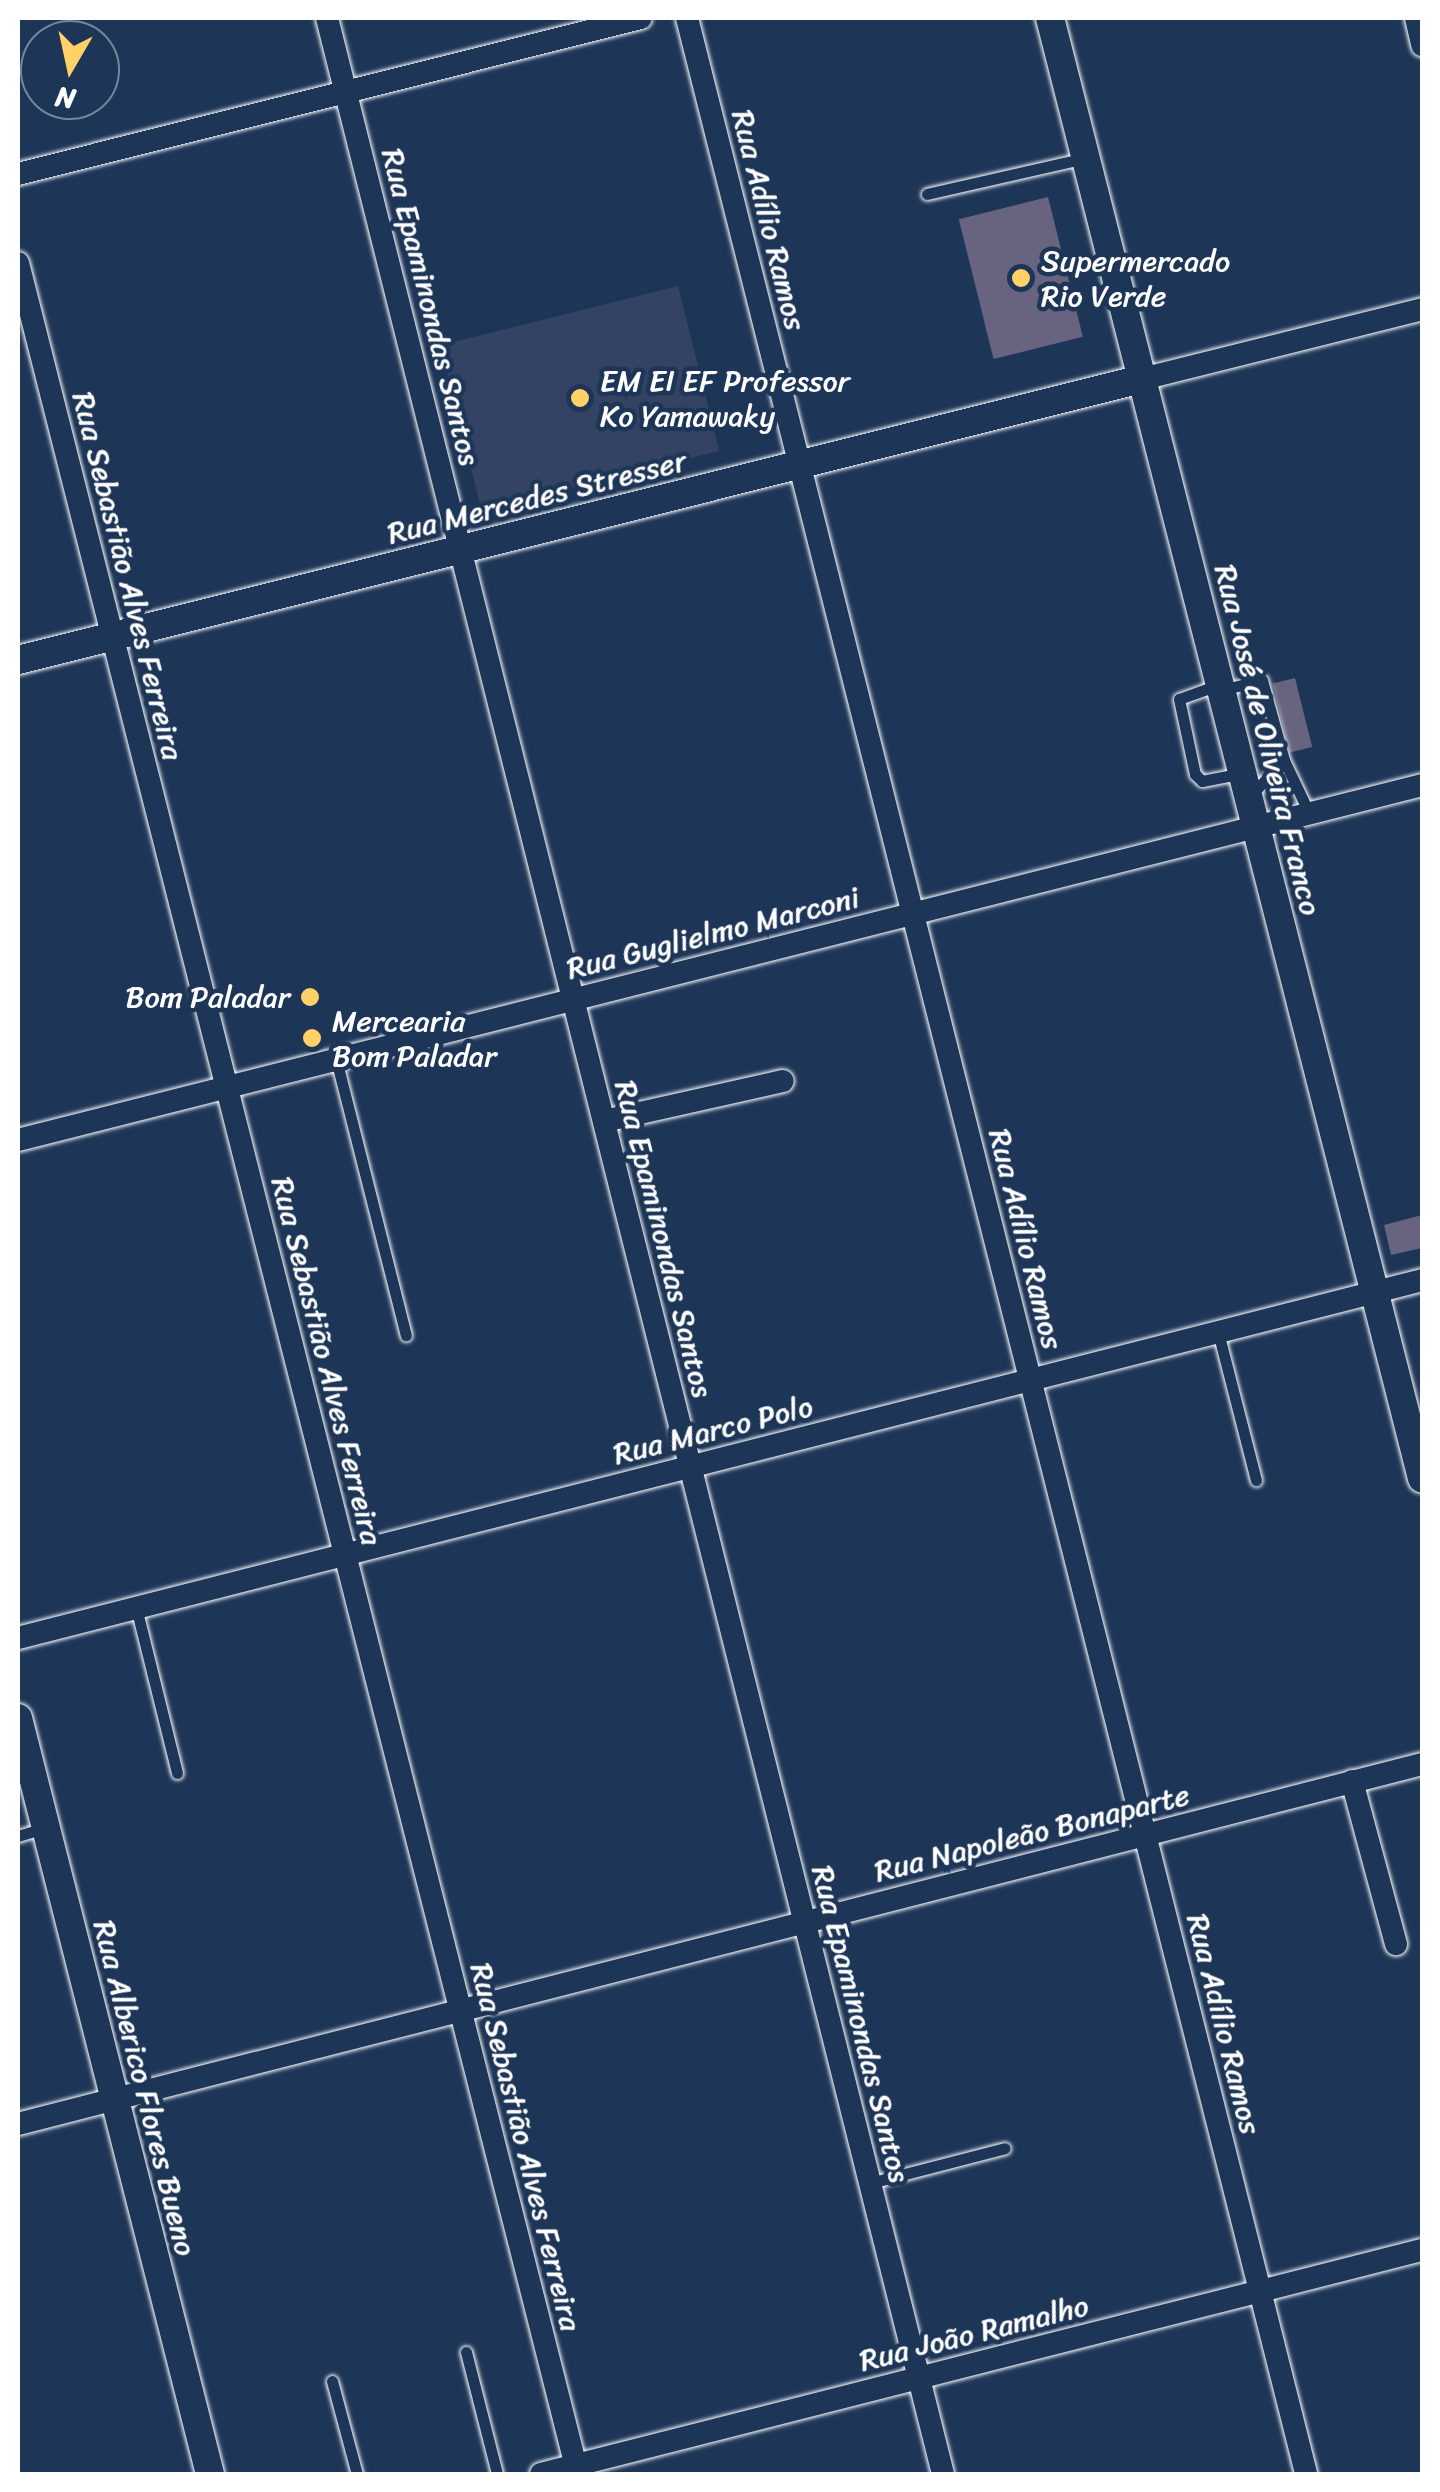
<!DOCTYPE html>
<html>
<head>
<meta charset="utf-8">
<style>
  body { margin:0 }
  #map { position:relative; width:1440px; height:2492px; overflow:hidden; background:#1d3557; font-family:Sriracha,sans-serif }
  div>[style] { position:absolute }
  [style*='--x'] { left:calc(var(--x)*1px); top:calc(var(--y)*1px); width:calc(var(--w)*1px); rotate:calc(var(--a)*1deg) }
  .built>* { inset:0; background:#344363; transform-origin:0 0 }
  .building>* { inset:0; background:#68647f; transform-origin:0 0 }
  .roads { filter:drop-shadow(0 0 2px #fff) drop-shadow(0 0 2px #fff) }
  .service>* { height:11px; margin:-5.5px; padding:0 5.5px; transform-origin:5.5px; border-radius:5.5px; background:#1d3557 }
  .minor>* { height:22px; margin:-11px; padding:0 11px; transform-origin:11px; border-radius:11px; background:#1d3557 }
  .tertiary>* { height:28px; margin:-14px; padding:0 14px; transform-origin:14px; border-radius:14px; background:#1d3557 }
  .dots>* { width:28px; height:28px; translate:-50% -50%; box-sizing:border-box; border:5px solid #1d3557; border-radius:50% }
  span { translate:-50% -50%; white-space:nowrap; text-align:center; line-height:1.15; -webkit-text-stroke:9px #1d3557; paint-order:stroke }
  .street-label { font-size:30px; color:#fff }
  .poi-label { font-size:30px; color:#fff }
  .left { translate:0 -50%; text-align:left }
  .right { translate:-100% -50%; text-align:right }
  .frame { position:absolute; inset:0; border:20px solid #fff; pointer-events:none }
  .north { position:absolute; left:20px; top:20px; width:100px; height:100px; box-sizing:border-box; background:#1d3557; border:2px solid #77869a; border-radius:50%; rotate:189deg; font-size:28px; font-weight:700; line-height:40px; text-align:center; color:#fff }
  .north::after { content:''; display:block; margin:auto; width:35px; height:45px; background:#ffd166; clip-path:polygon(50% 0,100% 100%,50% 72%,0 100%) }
</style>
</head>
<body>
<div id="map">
  <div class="built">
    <div style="left:678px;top:286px;width:170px;height:245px;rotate:76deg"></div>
  </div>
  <div class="building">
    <div style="left:1048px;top:197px;width:144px;height:92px;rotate:76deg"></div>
    <div style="left:1295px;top:678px;width:71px;height:23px;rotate:76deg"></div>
    <div style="clip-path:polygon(1422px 1215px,1422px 1248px,1391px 1255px,1384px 1225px)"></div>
  </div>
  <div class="roads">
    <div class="service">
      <div style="--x:927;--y:194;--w:163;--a:-12.8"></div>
      <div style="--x:1218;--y:685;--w:41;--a:160.3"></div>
      <div style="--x:1179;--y:699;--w:77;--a:78"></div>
      <div style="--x:1195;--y:774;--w:10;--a:45"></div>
      <div style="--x:1202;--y:781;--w:42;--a:-11"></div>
      <div style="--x:1221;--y:690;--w:42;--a:-13.7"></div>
      <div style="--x:1262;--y:680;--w:83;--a:74.6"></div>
      <div style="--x:1284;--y:760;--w:47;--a:133.3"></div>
      <div style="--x:1284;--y:760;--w:59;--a:64.7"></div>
      <div style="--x:336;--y:1059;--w:285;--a:75.8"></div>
      <div style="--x:1218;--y:1332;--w:153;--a:75.6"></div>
      <div style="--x:136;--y:1607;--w:171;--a:76.1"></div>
      <div style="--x:18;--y:1836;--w:28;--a:-17"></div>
      <div style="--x:870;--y:2183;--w:139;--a:-14.5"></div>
      <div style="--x:466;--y:2352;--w:126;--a:75.7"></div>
      <div style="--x:332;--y:2381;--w:96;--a:75"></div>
    </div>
    <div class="minor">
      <div style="--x:327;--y:18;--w:2532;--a:75.92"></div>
      <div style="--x:687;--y:18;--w:2533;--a:75.85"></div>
      <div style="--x:1416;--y:18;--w:28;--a:77"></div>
      <div style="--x:18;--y:174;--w:642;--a:-14.06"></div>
      <div style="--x:18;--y:263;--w:2281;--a:75.79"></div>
      <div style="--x:1142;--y:379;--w:289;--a:-14"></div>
      <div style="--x:604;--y:1121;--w:183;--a:-12.6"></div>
      <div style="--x:18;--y:1140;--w:1448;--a:-14.19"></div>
      <div style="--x:18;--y:1638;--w:1449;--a:-14.3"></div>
      <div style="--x:1352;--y:1781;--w:169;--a:74.9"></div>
      <div style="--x:18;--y:2124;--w:1449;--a:-14.38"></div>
      <div style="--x:541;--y:2474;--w:909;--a:-14.27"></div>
    </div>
    <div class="tertiary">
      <div style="--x:1050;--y:18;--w:1507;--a:75.71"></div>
      <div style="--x:18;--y:660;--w:1159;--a:-14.04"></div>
      <div style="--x:18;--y:1718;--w:780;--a:75.75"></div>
    </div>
  </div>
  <div class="dots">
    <div style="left:1021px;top:278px;background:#ffd166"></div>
    <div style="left:580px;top:398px;background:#ffd166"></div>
    <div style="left:310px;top:997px;background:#ffd166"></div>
    <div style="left:312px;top:1038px;background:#ffd166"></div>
  </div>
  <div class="street-label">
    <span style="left:769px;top:220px;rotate:76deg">Rua Adílio Ramos</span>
    <span style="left:431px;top:307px;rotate:76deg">Rua Epaminondas Santos</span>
    <span style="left:537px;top:497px;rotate:-14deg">Rua Mercedes Stresser</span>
    <span style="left:128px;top:576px;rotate:76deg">Rua Sebastião Alves Ferreira</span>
    <span style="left:1268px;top:740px;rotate:76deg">Rua José de Oliveira Franco</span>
    <span style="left:713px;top:933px;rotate:-14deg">Rua Guglielmo Marconi</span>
    <span style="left:664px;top:1239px;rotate:76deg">Rua Epaminondas Santos</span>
    <span style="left:1026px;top:1239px;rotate:76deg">Rua Adílio Ramos</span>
    <span style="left:327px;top:1361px;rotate:76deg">Rua Sebastião Alves Ferreira</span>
    <span style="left:713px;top:1430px;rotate:-14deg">Rua Marco Polo</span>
    <span style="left:1032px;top:1833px;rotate:-14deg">Rua Napoleão Bonaparte</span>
    <span style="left:861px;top:2024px;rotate:76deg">Rua Epaminondas Santos</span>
    <span style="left:1224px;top:2024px;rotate:76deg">Rua Adílio Ramos</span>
    <span style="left:145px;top:2088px;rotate:76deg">Rua Alberico Flores Bueno</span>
    <span style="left:526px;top:2147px;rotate:76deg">Rua Sebastião Alves Ferreira</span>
    <span style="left:974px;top:2333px;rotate:-14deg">Rua João Ramalho</span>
  </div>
  <div class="poi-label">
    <span class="left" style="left:1041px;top:278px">Supermercado<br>Rio Verde</span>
    <span class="left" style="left:600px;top:398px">EM EI EF Professor<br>Ko Yamawaky</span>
    <span class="right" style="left:290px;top:997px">Bom Paladar</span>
    <span class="left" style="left:332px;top:1038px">Mercearia<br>Bom Paladar</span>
  </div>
  <div class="frame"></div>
  <div class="north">N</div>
</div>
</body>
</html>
